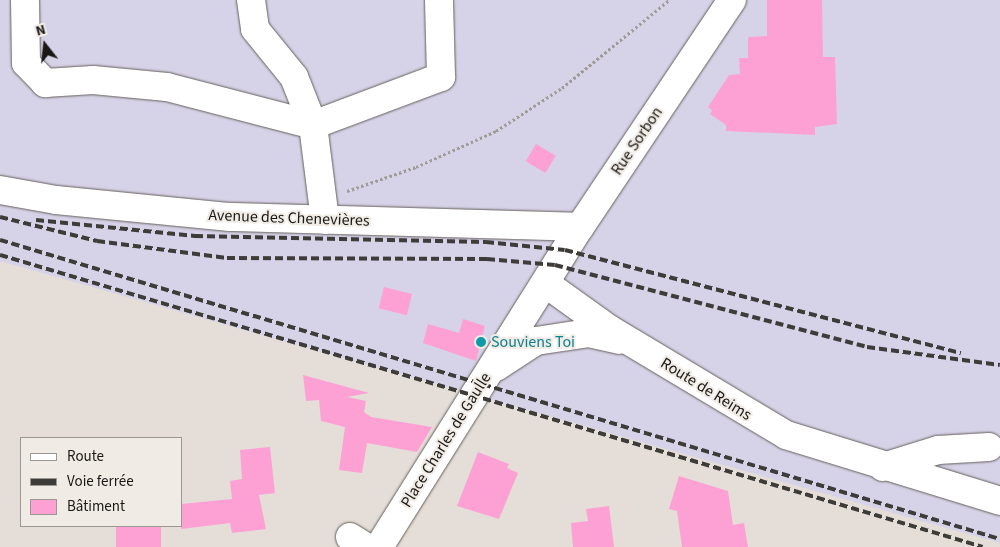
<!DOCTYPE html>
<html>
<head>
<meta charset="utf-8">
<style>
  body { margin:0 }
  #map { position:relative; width:1000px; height:547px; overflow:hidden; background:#e4ddd8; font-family:"Source Sans 3",sans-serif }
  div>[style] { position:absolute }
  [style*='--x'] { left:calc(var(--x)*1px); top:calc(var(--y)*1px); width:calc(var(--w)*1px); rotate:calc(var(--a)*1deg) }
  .industrial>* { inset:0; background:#d6d2e7 }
  .building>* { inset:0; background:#fda1d4; transform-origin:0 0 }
  .path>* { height:3px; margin-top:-1.5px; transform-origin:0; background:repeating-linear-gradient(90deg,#a09b97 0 2.5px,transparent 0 5px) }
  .roads { filter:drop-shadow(0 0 1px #65605b) drop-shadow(0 0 1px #65605b) }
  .minor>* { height:28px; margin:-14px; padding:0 14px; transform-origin:14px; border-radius:14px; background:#fff }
  .rail>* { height:4px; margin-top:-2px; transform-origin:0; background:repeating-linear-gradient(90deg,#3e3c39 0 8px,transparent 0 12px) }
  .dots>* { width:14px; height:14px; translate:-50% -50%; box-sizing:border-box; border:2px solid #f1ebe5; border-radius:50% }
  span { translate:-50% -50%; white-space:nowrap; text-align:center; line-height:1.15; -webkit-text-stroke:4px #f1ebe5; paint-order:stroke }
  .street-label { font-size:16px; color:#1a1816 }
  .culture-label { font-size:16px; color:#0d838f }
  .left { translate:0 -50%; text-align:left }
  .legend { position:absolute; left:20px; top:437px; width:162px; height:90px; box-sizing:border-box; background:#f1ebe5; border:1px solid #9b9792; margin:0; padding:6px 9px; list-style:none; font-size:15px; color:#1a1816 }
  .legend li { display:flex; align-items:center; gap:10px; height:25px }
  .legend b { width:25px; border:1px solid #9b9792 }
  .north { position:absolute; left:20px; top:20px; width:50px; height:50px; -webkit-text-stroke:4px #f1ebe5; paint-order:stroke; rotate:344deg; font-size:14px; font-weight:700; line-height:20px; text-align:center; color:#1a1816 }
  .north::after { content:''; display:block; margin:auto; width:18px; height:22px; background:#1a1816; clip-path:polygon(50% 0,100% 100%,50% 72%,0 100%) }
</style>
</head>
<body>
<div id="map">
  <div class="industrial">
    <div style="clip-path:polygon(0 0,1000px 0,1000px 543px,0 261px)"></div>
  </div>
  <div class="building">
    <div style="clip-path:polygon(767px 0,822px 0,823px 57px,835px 57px,837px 124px,815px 127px,815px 135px,726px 131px,726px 125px,710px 114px,712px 110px,708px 107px,729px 75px,740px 74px,739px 58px,748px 58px,748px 37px,767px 36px)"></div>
    <div style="left:536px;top:144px;width:23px;height:20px;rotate:31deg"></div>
    <div style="left:384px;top:287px;width:29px;height:22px;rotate:14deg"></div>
    <div style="clip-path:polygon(463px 319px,485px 326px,476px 361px,423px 343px,428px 324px,459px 333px)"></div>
    <div style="clip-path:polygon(303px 375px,369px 393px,347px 397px,366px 401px,364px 412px,371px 417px,432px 427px,417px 452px,367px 443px,362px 473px,339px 470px,345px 427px,321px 421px,319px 400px,306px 401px)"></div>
    <div style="clip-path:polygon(270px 447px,275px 493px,259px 495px,266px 529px,232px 533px,230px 523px,181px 529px,181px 504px,232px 499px,230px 481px,242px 479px,240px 450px)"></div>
    <div style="clip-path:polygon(478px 452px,509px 464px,507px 468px,518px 473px,499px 519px,457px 506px)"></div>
    <div style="clip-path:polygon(679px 476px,728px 491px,733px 525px,744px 523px,748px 547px,682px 547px,677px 511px,669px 509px)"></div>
    <div style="clip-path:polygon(609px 506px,614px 547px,573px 547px,571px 523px,588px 521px,586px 509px)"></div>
    <div style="left:116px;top:526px;width:45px;height:21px"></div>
  </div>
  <div class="path">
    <div style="--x:347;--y:191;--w:73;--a:-19.2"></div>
    <div style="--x:416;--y:167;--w:88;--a:-24.2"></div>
    <div style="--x:496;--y:131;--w:79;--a:-33.1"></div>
    <div style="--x:562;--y:88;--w:139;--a:-39.4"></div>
  </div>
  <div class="roads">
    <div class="minor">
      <div style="--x:25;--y:0;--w:63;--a:89.1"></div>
      <div style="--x:26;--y:63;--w:28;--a:46"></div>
      <div style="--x:45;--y:83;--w:48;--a:-3.6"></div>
      <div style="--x:93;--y:80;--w:74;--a:5.4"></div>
      <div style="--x:167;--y:87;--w:151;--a:14.6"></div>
      <div style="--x:251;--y:0;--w:29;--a:82"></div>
      <div style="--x:255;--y:29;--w:62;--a:50.9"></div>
      <div style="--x:294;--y:77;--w:52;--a:68.4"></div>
      <div style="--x:0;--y:190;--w:57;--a:10.1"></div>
      <div style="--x:56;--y:200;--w:175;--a:5.6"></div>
      <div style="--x:230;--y:217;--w:350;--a:1.6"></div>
      <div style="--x:325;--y:220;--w:96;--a:-97.2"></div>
      <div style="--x:313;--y:125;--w:137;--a:-20.6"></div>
      <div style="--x:441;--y:77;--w:77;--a:-91.5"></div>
      <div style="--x:545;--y:283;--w:79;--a:35.7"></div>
      <div style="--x:609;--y:329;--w:206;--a:30.9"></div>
      <div style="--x:786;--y:435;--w:224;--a:17.1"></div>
      <div style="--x:496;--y:367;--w:48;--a:-33"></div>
      <div style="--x:536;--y:341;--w:54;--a:-8.6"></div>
      <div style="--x:589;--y:333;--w:31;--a:13"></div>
      <div style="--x:883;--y:467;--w:58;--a:-17.2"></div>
      <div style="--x:938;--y:450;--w:51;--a:-3.4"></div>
      <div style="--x:350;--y:537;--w:19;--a:32"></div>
      <div style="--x:379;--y:547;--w:378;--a:-57.9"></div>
      <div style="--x:580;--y:227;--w:273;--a:-56.2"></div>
    </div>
  </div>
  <div class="rail">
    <div style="--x:0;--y:217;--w:100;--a:13.9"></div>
    <div style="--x:97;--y:241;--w:131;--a:7.5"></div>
    <div style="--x:227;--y:258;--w:260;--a:0.2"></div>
    <div style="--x:487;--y:259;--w:68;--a:5"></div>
    <div style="--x:555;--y:265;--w:323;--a:14.7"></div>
    <div style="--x:867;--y:347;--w:134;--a:7.7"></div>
    <div style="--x:36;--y:220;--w:160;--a:5.7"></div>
    <div style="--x:195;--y:236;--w:291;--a:1.2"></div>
    <div style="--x:486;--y:242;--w:79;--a:5.8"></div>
    <div style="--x:565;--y:250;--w:409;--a:14.6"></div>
    <div style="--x:0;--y:240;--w:1044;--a:16.65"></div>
    <div style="--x:0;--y:255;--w:1025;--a:16.54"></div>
  </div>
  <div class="dots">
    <div style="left:481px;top:342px;background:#0f9aa8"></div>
  </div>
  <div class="street-label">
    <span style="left:637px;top:141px;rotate:-56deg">Rue Sorbon</span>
    <span style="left:289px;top:218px;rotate:2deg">Avenue des Chenevières</span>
    <span style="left:706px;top:389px;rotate:32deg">Route de Reims</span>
    <span style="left:446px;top:440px;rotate:-58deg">Place Charles de Gaulle</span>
  </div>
  <div class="culture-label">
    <span class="left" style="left:491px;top:342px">Souviens Toi</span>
  </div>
  <ul class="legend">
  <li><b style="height:6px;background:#fff"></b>Route</li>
  <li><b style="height:6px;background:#3e3c39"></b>Voie ferrée</li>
  <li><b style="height:14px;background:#fda1d4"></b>Bâtiment</li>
  </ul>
  <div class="north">N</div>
</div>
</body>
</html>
